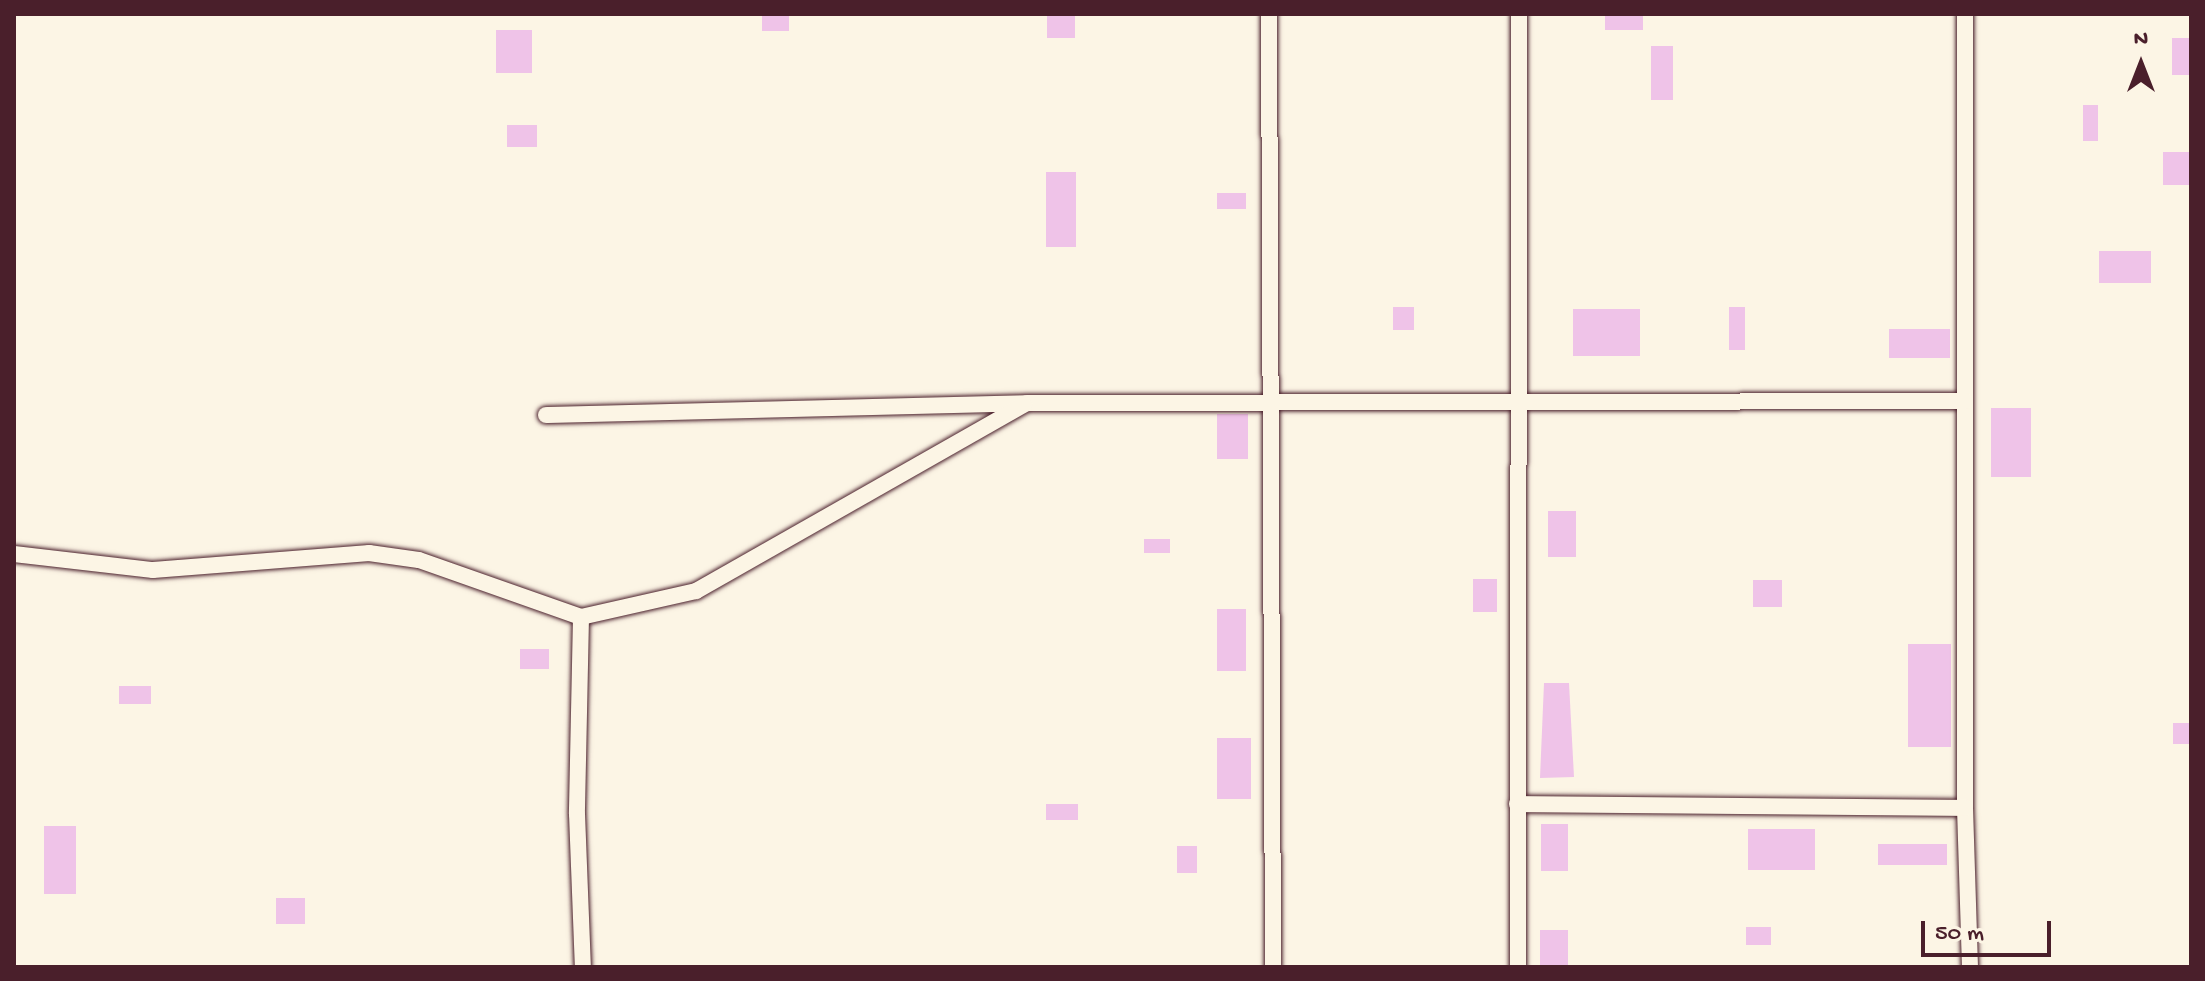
<!DOCTYPE html>
<html>
<head>
<meta charset="utf-8">
<style>
  body { margin:0 }
  #map { position:relative; width:2205px; height:981px; overflow:hidden; background:#fcf5e5; font-family:"Gochi Hand",sans-serif }
  div>[style] { position:absolute }
  [style*='--x'] { left:calc(var(--x)*1px); top:calc(var(--y)*1px); width:calc(var(--w)*1px); rotate:calc(var(--a)*1deg) }
  .building>* { inset:0; background:#efc3e8; transform-origin:0 0 }
  .roads { filter:drop-shadow(0 0 2px #4a1f2b) drop-shadow(0 0 2px #4a1f2b) }
  .minor>* { height:16px; margin:-8px; padding:0 8px; transform-origin:8px; border-radius:8px; background:#fcf5e5 }
  span { translate:-50% -50%; white-space:nowrap; text-align:center; line-height:1.15; -webkit-text-stroke:6px #fcf5e5; paint-order:stroke }
  .frame { position:absolute; inset:0; border:16px solid #4a1f2b; pointer-events:none }
  .north { position:absolute; left:2101px; top:24px; width:80px; height:80px; -webkit-text-stroke:6px #fcf5e5; paint-order:stroke; rotate:0deg; font-size:22px; font-weight:700; line-height:32px; text-align:center; color:#4a1f2b }
  .north::after { content:''; display:block; margin:auto; width:28px; height:36px; background:#4a1f2b; clip-path:polygon(50% 0,100% 100%,50% 72%,0 100%) }
  .scale { position:absolute; left:1921px; top:921px; width:130px; height:36px; box-sizing:border-box; border:4px solid #4a1f2b; border-top:0; padding-left:10px; font-size:24px; line-height:28px; white-space:nowrap; color:#4a1f2b; -webkit-text-stroke:6px #fcf5e5; paint-order:stroke }
</style>
</head>
<body>
<div id="map">
  <div class="building">
    <div style="left:762px;top:14px;width:27px;height:17px"></div>
    <div style="left:1047px;top:14px;width:28px;height:24px"></div>
    <div style="left:1605px;top:14px;width:38px;height:16px"></div>
    <div style="left:496px;top:30px;width:36px;height:43px"></div>
    <div style="left:2172px;top:38px;width:19px;height:37px"></div>
    <div style="left:1651px;top:46px;width:22px;height:54px"></div>
    <div style="left:2083px;top:105px;width:15px;height:36px"></div>
    <div style="left:507px;top:125px;width:30px;height:22px"></div>
    <div style="left:2163px;top:152px;width:28px;height:33px"></div>
    <div style="left:1046px;top:172px;width:30px;height:75px"></div>
    <div style="left:1217px;top:193px;width:29px;height:16px"></div>
    <div style="left:2099px;top:251px;width:52px;height:32px"></div>
    <div style="left:1393px;top:307px;width:21px;height:23px"></div>
    <div style="left:1729px;top:307px;width:16px;height:43px"></div>
    <div style="left:1573px;top:309px;width:67px;height:47px"></div>
    <div style="left:1889px;top:329px;width:61px;height:29px"></div>
    <div style="left:1991px;top:408px;width:40px;height:69px"></div>
    <div style="left:1217px;top:414px;width:31px;height:45px"></div>
    <div style="left:1548px;top:511px;width:28px;height:46px"></div>
    <div style="left:1144px;top:539px;width:26px;height:14px"></div>
    <div style="left:1473px;top:579px;width:24px;height:33px"></div>
    <div style="left:1753px;top:580px;width:29px;height:27px"></div>
    <div style="left:1217px;top:609px;width:29px;height:62px"></div>
    <div style="left:1908px;top:644px;width:43px;height:103px"></div>
    <div style="left:520px;top:649px;width:29px;height:20px"></div>
    <div style="clip-path:polygon(1544px 683px,1569px 683px,1574px 777px,1540px 778px)"></div>
    <div style="left:119px;top:686px;width:32px;height:18px"></div>
    <div style="left:2173px;top:723px;width:18px;height:21px"></div>
    <div style="left:1217px;top:738px;width:34px;height:61px"></div>
    <div style="left:1046px;top:804px;width:32px;height:16px"></div>
    <div style="left:1541px;top:824px;width:27px;height:47px"></div>
    <div style="left:44px;top:826px;width:32px;height:68px"></div>
    <div style="left:1815px;top:829px;width:41px;height:67px;rotate:90deg"></div>
    <div style="left:1947px;top:844px;width:21px;height:69px;rotate:90deg"></div>
    <div style="left:1177px;top:846px;width:20px;height:27px"></div>
    <div style="left:276px;top:898px;width:29px;height:26px"></div>
    <div style="left:1746px;top:927px;width:25px;height:18px"></div>
    <div style="left:1540px;top:930px;width:28px;height:37px"></div>
  </div>
  <div class="roads">
    <div class="minor">
      <div style="--x:1269;--y:14;--w:953;--a:89.76"></div>
      <div style="--x:1965;--y:14;--w:794;--a:90"></div>
      <div style="--x:1965;--y:808;--w:159;--a:88.2"></div>
      <div style="--x:546;--y:415;--w:481;--a:-1.4"></div>
      <div style="--x:1027;--y:403;--w:938;--a:-0.12"></div>
      <div style="--x:14;--y:554;--w:140;--a:6.6"></div>
      <div style="--x:153;--y:570;--w:217;--a:-4.5"></div>
      <div style="--x:369;--y:553;--w:50;--a:8"></div>
      <div style="--x:419;--y:560;--w:172;--a:19.4"></div>
      <div style="--x:581;--y:617;--w:118;--a:-12.7"></div>
      <div style="--x:696;--y:591;--w:377;--a:-29.6"></div>
      <div style="--x:581;--y:617;--w:197;--a:91.2"></div>
      <div style="--x:577;--y:814;--w:153;--a:87.8"></div>
      <div style="--x:1517;--y:804;--w:448;--a:0.5"></div>
      <div style="--x:1518;--y:967;--w:953;--a:-89.94"></div>
    </div>
  </div>
  <div class="frame"></div>
  <div class="north">N</div>
  <div class="scale">50 m</div>
</div>
</body>
</html>
